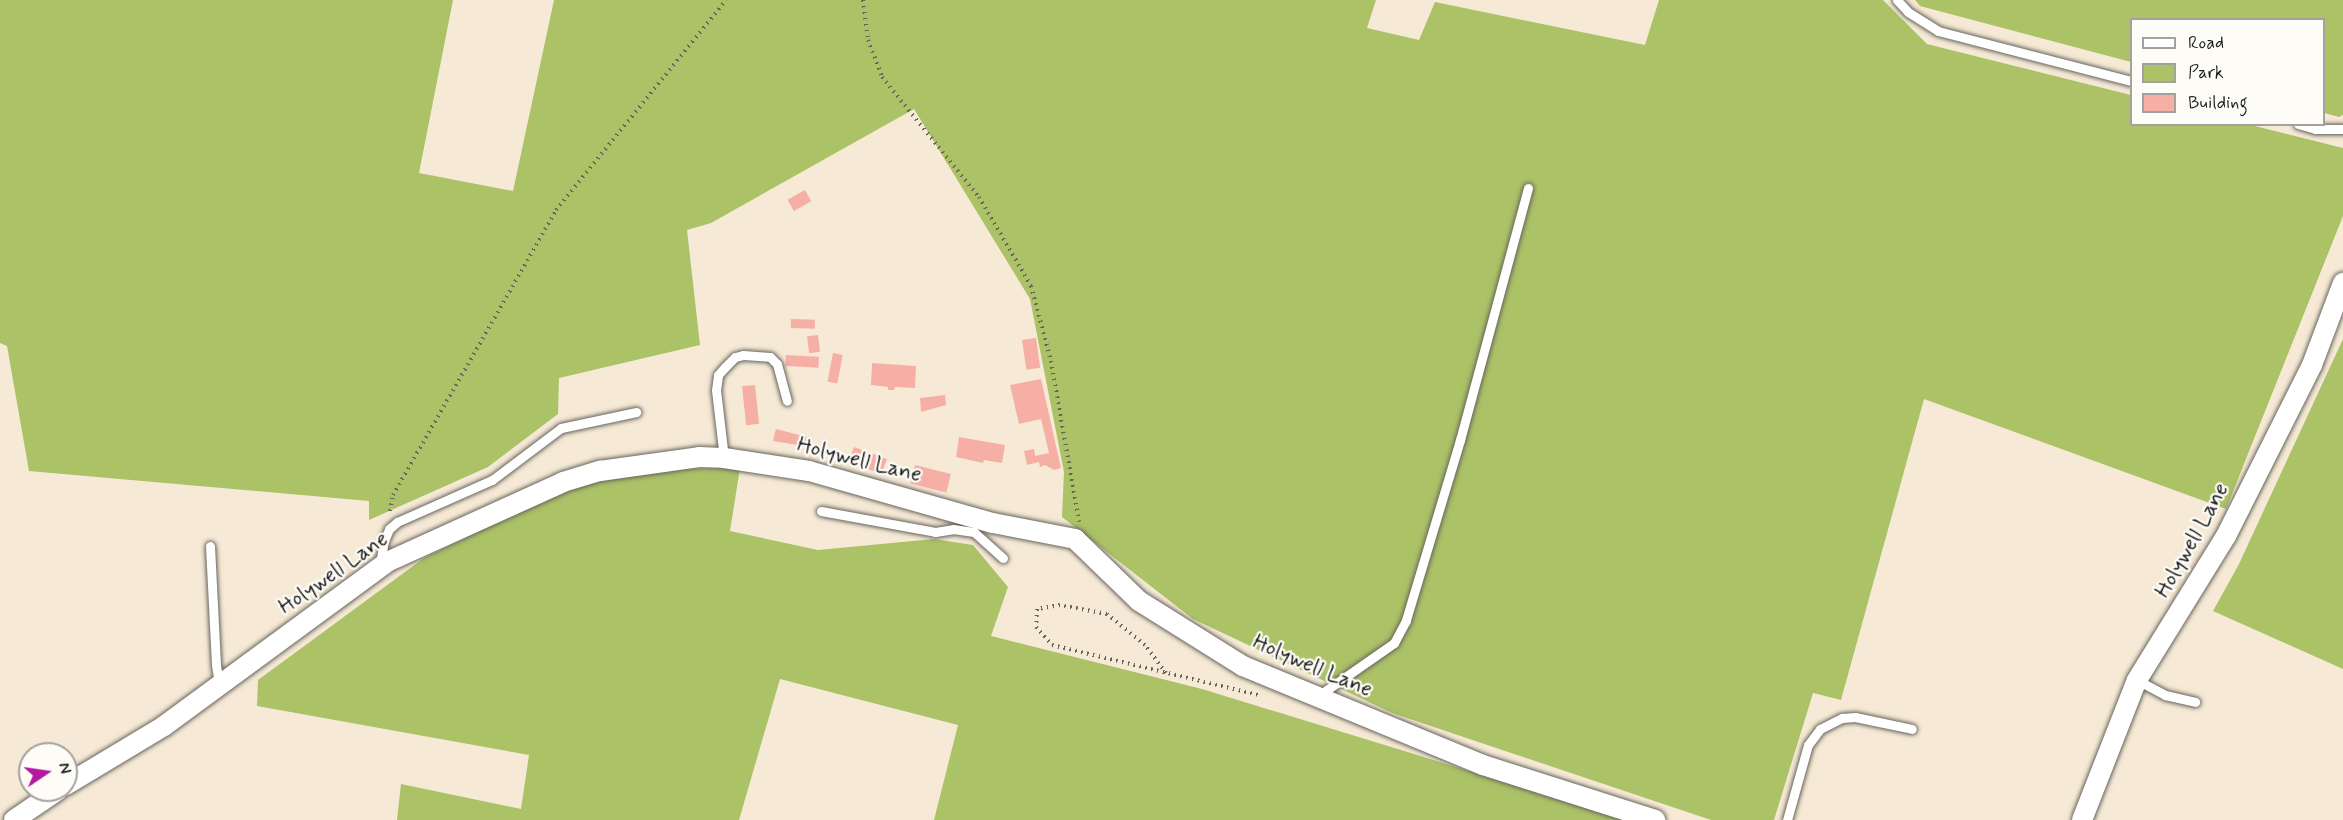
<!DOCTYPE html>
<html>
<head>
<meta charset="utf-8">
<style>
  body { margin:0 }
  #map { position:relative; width:2343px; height:820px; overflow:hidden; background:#f6ead6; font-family:Mynerve,sans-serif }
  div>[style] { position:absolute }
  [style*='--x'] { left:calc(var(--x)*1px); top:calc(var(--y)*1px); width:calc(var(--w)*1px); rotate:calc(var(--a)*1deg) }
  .green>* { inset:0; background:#abc267 }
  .building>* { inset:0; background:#f6afa5; transform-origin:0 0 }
  .path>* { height:4px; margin-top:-2px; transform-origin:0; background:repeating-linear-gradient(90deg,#68645d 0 1.5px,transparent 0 6px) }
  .roads { filter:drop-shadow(0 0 2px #68645d) drop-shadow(0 0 2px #68645d) }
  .service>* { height:9px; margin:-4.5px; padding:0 4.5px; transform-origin:4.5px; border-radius:4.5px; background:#fff }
  .minor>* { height:20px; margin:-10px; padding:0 10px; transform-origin:10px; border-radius:10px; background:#fff }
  span { translate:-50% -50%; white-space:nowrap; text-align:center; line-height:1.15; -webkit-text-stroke:4.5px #fdfcf7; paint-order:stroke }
  .street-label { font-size:22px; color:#1c1c1c }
  .legend { position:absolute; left:2130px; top:18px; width:195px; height:108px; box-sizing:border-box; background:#fdfcf7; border:2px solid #a3a29f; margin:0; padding:8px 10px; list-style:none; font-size:18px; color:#1c1c1c }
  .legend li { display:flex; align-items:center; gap:12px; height:30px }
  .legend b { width:30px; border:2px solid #a3a29f }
  .north { position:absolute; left:18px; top:742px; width:60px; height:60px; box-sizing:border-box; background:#fdfcf7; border:2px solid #a3a29f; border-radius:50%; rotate:77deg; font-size:16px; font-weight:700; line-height:24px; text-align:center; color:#1c1c1c }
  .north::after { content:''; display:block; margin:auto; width:21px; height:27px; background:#b5179e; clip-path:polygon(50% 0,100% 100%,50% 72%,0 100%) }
</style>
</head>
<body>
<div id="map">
  <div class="green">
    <div style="clip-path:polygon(0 0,453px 0,419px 173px,513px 191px,554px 0,1376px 0,1367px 28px,1419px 40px,1435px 2px,1645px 45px,1659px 0,1883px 0,1927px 44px,2131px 95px,2132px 124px,2251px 125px,2343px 148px,2343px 216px,2226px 509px,1924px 399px,1841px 700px,1813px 693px,1774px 820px,1711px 820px,1392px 713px,1193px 619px,1062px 517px,1064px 472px,1030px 299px,914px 109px,711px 223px,687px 230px,700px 345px,559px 378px,558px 414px,488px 467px,369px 520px,369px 501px,29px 471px,7px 346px,0 343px)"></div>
    <div style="clip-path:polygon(1915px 0,2343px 0,2343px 115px,2339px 117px,2324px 113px,2324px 20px,2132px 20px,2131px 62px,1920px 6px)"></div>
    <div style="clip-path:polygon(2343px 339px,2343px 669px,2213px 611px,2239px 564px)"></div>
    <div style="clip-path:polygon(740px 468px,730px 531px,818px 550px,934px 539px,973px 545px,1008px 587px,991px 636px,1202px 689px,1629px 820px,934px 820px,958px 725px,780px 679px,739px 820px,397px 820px,401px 784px,521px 809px,529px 755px,257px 706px,258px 680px,424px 558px,572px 486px,653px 469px)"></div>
  </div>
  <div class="building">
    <div style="left:805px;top:190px;width:13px;height:20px;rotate:61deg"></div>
    <div style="left:791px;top:319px;width:24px;height:9px;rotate:2deg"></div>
    <div style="left:818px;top:335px;width:17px;height:11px;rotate:83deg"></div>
    <div style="left:1036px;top:338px;width:30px;height:14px;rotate:82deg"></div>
    <div style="left:833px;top:353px;width:10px;height:29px;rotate:11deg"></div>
    <div style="left:786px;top:355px;width:33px;height:11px;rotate:3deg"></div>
    <div style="clip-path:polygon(872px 363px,916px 366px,915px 388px,895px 387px,894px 390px,888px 390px,888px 387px,871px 385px)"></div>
    <div style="clip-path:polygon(1041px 379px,1061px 468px,1054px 470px,1045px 465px,1040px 467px,1039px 462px,1027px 465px,1024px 451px,1034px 449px,1035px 456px,1049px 453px,1041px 419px,1019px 424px,1010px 385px)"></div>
    <div style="left:755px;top:385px;width:39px;height:13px;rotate:84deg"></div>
    <div style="clip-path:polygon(945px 395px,946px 405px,921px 412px,920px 398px)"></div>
    <div style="clip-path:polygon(776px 429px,807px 437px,804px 446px,773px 441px)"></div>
    <div style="clip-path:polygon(959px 437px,1005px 445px,1002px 463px,984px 460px,983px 463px,956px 457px)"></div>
    <div style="left:854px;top:447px;width:35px;height:16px;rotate:20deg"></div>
    <div style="left:915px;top:465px;width:37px;height:19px;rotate:14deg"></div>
  </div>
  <div class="path">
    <div style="--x:863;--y:0;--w:40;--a:82.9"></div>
    <div style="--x:868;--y:40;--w:40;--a:69"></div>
    <div style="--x:882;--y:77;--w:154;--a:51.1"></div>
    <div style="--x:979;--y:197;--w:103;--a:59.7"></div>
    <div style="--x:1031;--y:286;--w:78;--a:75.1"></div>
    <div style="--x:1051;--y:361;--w:163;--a:80.1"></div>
    <div style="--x:390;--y:511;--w:16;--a:-79"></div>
    <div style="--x:393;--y:495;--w:328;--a:-60.2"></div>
    <div style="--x:556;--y:210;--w:270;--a:-51"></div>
    <div style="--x:1166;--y:673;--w:35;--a:-127"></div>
    <div style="--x:1145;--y:645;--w:49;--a:-140.8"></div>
    <div style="--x:1107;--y:614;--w:48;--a:-169.2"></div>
    <div style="--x:1060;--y:605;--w:23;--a:170"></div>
    <div style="--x:1037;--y:609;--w:18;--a:93"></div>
    <div style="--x:1036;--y:627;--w:24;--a:48"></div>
    <div style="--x:1052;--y:645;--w:213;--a:13.6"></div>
  </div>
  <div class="roads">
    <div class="service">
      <div style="--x:1897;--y:0;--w:16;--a:47"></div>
      <div style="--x:1908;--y:12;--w:36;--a:32"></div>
      <div style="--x:1938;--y:31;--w:200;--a:14.5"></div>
      <div style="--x:2298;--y:124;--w:18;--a:16"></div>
      <div style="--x:2315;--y:129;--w:28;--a:0"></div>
      <div style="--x:724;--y:458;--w:68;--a:-96.7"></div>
      <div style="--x:716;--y:390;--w:15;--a:-82"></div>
      <div style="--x:718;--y:375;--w:11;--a:-49"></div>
      <div style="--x:725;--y:367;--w:14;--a:-45"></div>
      <div style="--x:735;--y:357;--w:8;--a:-14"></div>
      <div style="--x:743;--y:355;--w:27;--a:4"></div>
      <div style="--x:770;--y:357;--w:10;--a:45"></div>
      <div style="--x:777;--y:364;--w:38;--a:75"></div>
      <div style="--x:821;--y:511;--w:116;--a:10.4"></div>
      <div style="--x:935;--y:532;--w:18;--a:-9"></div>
      <div style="--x:953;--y:529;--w:21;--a:8"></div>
      <div style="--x:974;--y:532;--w:39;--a:42"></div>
      <div style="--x:210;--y:546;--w:119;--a:87.1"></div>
      <div style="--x:216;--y:665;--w:20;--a:81"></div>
      <div style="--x:380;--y:565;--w:24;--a:-81"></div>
      <div style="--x:384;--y:541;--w:13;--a:-67"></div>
      <div style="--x:389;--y:529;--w:11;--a:-41"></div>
      <div style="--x:397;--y:522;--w:104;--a:-23.9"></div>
      <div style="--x:492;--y:480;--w:86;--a:-37"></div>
      <div style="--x:561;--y:428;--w:77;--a:-12"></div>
      <div style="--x:2137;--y:680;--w:32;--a:28"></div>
      <div style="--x:2165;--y:695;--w:31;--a:13"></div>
      <div style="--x:1318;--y:696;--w:93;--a:-34.9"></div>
      <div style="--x:1394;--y:643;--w:26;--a:-62"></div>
      <div style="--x:1406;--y:620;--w:188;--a:-73.3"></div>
      <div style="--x:1460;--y:440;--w:261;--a:-74.9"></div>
      <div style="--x:1787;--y:820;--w:78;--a:-74.4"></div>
      <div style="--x:1808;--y:745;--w:20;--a:-53"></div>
      <div style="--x:1820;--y:729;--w:25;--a:-27"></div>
      <div style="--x:1842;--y:718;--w:13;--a:-4"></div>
      <div style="--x:1855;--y:717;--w:58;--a:11.9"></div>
    </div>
    <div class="minor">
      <div style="--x:66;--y:785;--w:114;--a:-31"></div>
      <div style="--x:164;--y:726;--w:277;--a:-36.3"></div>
      <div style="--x:387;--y:562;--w:193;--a:-24.4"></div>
      <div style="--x:563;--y:482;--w:39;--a:-17"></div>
      <div style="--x:600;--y:471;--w:100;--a:-8"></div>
      <div style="--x:699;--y:457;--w:25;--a:2"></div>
      <div style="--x:724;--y:458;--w:86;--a:8.7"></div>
      <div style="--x:809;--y:471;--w:191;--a:15.8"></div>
      <div style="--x:993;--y:523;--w:84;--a:11"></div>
      <div style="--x:1075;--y:539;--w:89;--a:44.1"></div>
      <div style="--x:1139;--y:601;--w:123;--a:32"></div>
      <div style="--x:1243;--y:666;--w:260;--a:22.4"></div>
      <div style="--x:1483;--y:765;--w:181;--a:17.7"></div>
      <div style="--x:14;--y:820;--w:53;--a:-34.3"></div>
      <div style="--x:2082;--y:820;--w:150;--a:-68.6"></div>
      <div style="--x:2137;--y:680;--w:169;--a:-58.3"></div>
      <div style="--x:2226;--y:536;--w:191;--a:-63.3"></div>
      <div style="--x:2312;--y:365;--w:88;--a:-69.3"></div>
    </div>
  </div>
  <div class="street-label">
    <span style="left:859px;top:461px;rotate:14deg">Holywell Lane</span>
    <span style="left:2193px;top:541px;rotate:-61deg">Holywell Lane</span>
    <span style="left:334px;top:574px;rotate:-35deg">Holywell Lane</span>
    <span style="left:1312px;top:667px;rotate:23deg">Holywell Lane</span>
  </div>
  <ul class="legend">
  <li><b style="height:8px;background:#fff"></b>Road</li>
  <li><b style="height:16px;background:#abc267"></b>Park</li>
  <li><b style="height:16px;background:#f6afa5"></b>Building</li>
  </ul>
  <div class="north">N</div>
</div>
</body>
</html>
